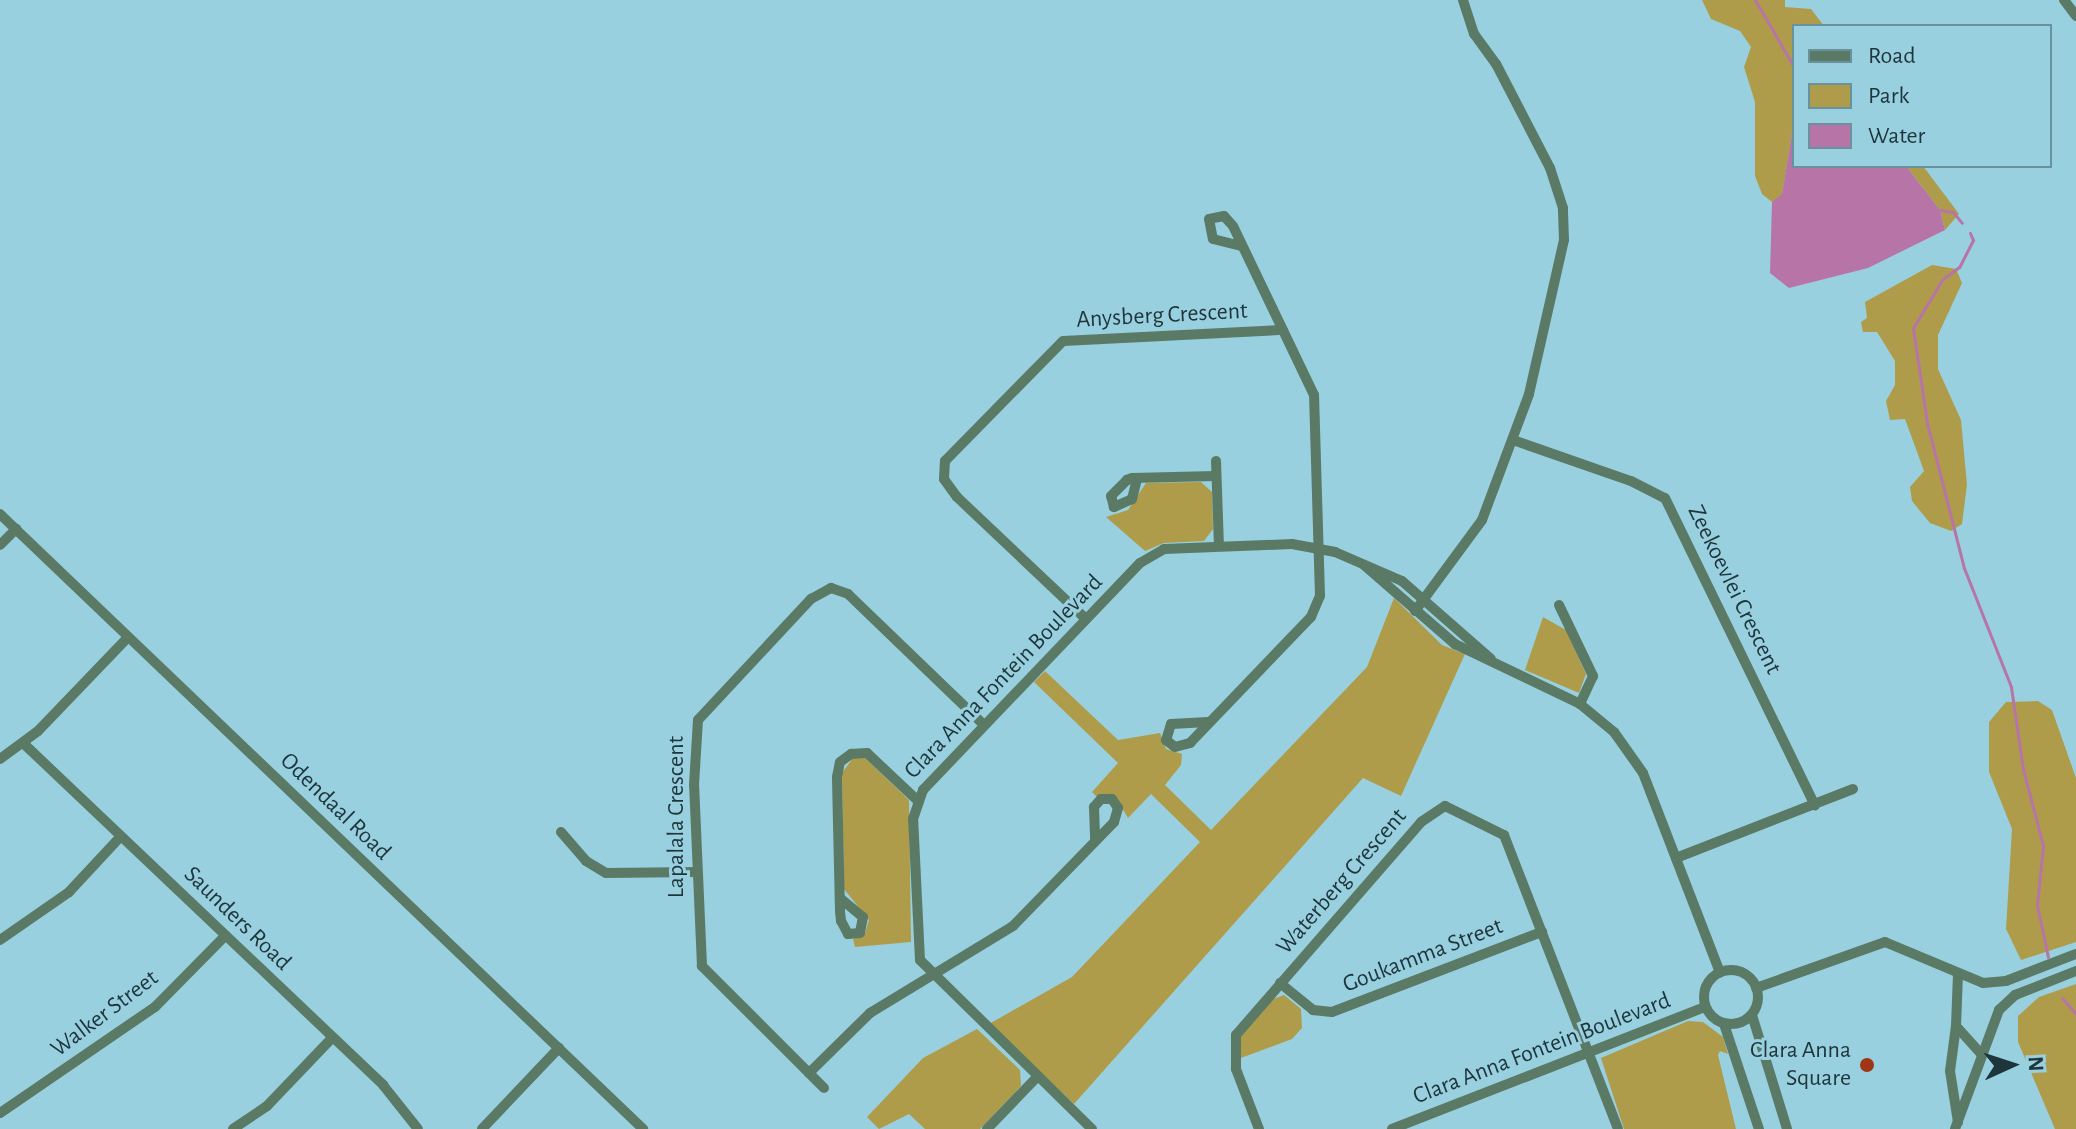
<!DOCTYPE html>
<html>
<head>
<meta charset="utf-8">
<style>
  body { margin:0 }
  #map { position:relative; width:2076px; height:1129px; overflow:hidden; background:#99d0df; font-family:"Alegreya Sans",sans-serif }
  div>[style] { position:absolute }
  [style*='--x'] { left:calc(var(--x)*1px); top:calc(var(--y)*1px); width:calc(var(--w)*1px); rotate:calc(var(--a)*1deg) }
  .green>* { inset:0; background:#af9c4a }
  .water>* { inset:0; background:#b775a7 }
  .stream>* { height:3px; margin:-1.5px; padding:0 1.5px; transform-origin:1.5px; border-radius:1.5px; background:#b775a7 }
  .street>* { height:10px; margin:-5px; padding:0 5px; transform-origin:5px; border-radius:5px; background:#5a7a66 }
  .street>.ring { margin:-5px; padding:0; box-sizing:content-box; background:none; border:10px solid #5a7a66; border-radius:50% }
  .dots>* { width:22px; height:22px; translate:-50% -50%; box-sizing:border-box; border:4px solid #99d0df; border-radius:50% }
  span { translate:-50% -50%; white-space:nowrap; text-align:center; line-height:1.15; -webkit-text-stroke:6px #99d0df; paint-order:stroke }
  .street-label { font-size:24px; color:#1e353b }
  .poi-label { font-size:24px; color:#1e353b }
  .right { translate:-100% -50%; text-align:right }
  .legend { position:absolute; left:1792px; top:24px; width:260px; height:144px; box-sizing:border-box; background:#99d0df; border:2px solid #68929d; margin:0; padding:10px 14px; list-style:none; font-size:24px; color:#1e353b }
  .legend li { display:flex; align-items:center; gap:16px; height:40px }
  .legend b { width:40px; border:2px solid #68929d }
  .north { position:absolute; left:1972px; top:1025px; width:80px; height:80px; -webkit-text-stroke:6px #99d0df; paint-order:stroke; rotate:87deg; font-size:22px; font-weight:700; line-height:32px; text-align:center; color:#1e353b }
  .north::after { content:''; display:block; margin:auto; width:28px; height:36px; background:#1e353b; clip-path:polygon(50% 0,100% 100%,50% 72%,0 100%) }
</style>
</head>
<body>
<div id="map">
  <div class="green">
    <div style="clip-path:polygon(1702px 0,1785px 0,1785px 7px,1811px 9px,1824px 26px,1794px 26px,1794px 121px,1782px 195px,1772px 202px,1762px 194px,1755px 176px,1755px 102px,1744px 67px,1751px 47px,1740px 31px,1711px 19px)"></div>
    <div style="clip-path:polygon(1906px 166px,1923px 166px,1959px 214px,1945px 230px,1940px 210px)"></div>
    <div style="clip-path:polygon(1932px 265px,1956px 269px,1962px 283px,1938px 335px,1938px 369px,1961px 420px,1967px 485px,1962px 524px,1951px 531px,1930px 523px,1912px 501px,1910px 487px,1924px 471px,1905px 419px,1890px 420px,1886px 401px,1895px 385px,1895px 361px,1877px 332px,1863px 332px,1861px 322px,1867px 318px,1865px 302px)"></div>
    <div style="clip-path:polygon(1201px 482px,1212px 492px,1213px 529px,1204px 541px,1164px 543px,1145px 551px,1106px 517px,1128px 510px,1146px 483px)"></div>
    <div style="clip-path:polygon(1394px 598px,1442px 645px,1465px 654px,1401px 796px,1363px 778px,1074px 1104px,989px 1024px,1072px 977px,1200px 842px,1151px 794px,1128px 818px,1122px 808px,1096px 796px,1092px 792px,1118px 763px,1034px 682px,1045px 671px,1118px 740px,1160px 733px,1166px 749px,1182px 754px,1181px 765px,1165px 785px,1211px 830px,1367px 667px)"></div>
    <div style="clip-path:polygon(1543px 617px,1566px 630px,1586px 674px,1579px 693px,1525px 670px)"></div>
    <div style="clip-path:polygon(2038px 701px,2052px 710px,2076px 778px,2076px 942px,2021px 960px,2006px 929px,2012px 829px,1989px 772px,1989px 722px,2006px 702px)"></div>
    <div style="clip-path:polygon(853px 758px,865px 758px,909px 800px,911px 942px,855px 947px,853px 939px,865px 933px,869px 920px,844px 889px,842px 773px)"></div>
    <div style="clip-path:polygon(2076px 984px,2076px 1129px,2055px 1129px,2018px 1042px,2018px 1016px,2039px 997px)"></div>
    <div style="clip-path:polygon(1284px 995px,1301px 1009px,1302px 1028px,1292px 1039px,1238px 1059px,1241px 1035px,1273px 999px)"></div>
    <div style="clip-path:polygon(1688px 1021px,1703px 1022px,1723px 1037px,1728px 1054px,1720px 1051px,1718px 1055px,1736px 1129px,1624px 1129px,1601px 1058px)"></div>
    <div style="clip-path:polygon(977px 1029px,1020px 1070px,1021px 1086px,980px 1129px,925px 1129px,909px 1114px,879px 1129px,867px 1117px,923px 1058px)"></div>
  </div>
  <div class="water">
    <div style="clip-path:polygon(1794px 121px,1794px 166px,1906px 166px,1940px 210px,1945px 230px,1868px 268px,1789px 288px,1770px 273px,1772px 202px,1782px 194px)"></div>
  </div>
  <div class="stream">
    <div style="--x:1755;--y:0;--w:78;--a:59.8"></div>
    <div style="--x:1940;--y:210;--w:13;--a:9"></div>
    <div style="--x:1953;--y:212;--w:14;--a:51"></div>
    <div style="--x:1970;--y:233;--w:8;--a:67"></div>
    <div style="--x:1973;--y:240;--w:30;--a:117"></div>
    <div style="--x:1959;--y:267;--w:21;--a:143"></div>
    <div style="--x:1942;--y:280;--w:56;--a:121.1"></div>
    <div style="--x:1913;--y:328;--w:96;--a:81.6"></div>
    <div style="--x:1927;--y:423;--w:150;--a:75.7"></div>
    <div style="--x:1964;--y:568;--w:128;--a:68.4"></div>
    <div style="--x:2011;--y:687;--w:83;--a:81.7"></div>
    <div style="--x:2023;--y:769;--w:80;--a:75.4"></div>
    <div style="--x:2043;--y:846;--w:59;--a:95.8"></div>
    <div style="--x:2037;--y:905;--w:53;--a:78.1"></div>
    <div style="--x:2062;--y:998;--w:21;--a:49"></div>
  </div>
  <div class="street">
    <div style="--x:2064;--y:0;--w:20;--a:53"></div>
    <div style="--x:1513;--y:440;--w:125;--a:19.2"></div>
    <div style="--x:1631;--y:481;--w:38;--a:27"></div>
    <div style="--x:1665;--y:498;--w:342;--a:64"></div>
    <div style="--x:1216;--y:461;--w:85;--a:88"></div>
    <div style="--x:1137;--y:479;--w:21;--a:104"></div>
    <div style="--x:1132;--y:499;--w:20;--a:156"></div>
    <div style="--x:1114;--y:507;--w:11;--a:-105"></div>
    <div style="--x:1111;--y:496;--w:23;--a:-45"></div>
    <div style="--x:1127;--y:480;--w:5;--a:-22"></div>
    <div style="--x:1132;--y:478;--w:84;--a:-1.4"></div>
    <div style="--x:0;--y:514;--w:890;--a:43.72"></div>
    <div style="--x:0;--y:545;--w:23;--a:-45"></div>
    <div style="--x:1364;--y:565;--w:121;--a:41"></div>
    <div style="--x:1455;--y:644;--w:139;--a:25.6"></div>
    <div style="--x:1580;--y:704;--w:44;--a:39.5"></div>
    <div style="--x:1614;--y:732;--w:50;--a:54.7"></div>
    <div style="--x:1643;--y:773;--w:214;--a:68.9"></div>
    <div style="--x:1559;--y:605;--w:79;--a:64.4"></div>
    <div style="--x:1593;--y:676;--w:31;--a:115"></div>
    <div style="--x:1415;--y:611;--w:113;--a:-53.6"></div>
    <div style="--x:1482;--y:520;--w:134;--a:-69.5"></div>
    <div style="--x:1529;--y:394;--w:158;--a:-77.2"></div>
    <div style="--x:1564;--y:240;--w:32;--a:-92"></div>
    <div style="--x:1563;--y:208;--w:42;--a:-108"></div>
    <div style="--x:1550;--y:168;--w:117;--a:-117.4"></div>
    <div style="--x:1496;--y:64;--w:37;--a:-126"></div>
    <div style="--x:1474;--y:34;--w:36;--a:-108"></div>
    <div style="--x:1086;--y:619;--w:178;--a:-136.6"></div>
    <div style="--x:957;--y:497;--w:22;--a:-126"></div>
    <div style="--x:944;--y:479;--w:18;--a:-87"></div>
    <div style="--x:945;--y:461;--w:168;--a:-45.5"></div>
    <div style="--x:1063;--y:341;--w:220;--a:-2.9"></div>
    <div style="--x:1208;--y:722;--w:37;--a:177"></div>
    <div style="--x:1171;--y:724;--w:17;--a:107"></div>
    <div style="--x:1166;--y:740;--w:11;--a:38"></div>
    <div style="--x:1175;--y:747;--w:16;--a:-15"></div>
    <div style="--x:1190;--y:743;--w:175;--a:-46.2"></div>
    <div style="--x:1311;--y:617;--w:23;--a:-67"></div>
    <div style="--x:1320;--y:596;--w:201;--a:-91.7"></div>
    <div style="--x:1314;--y:395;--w:187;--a:-115.6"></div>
    <div style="--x:1233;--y:226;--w:13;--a:-132"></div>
    <div style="--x:1224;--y:216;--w:15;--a:169"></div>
    <div style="--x:1209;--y:219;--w:20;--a:79"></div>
    <div style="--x:1213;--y:239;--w:29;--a:14"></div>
    <div style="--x:23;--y:743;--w:497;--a:43.5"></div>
    <div style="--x:383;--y:1085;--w:56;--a:51.5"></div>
    <div style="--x:0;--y:759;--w:47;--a:-36.4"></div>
    <div style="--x:38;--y:731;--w:130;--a:-46.2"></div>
    <div style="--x:561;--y:832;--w:38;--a:49"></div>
    <div style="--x:586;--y:861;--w:23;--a:31"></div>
    <div style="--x:606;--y:873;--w:91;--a:-0.6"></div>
    <div style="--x:1676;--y:858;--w:190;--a:-21.3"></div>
    <div style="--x:840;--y:898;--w:30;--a:40"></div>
    <div style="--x:863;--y:917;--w:16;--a:101"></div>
    <div style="--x:860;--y:933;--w:12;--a:175"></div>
    <div style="--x:848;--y:934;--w:15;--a:-118"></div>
    <div style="--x:841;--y:921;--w:10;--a:-96"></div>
    <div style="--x:840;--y:911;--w:134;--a:-91.3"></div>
    <div style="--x:837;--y:777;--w:15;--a:-79"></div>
    <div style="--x:840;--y:762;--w:14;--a:-36"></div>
    <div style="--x:851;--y:754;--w:16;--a:-4"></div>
    <div style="--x:867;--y:753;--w:67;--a:43.2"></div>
    <div style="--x:0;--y:940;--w:84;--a:-34.8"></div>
    <div style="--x:69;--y:892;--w:76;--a:-47.1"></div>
    <div class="ring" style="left:1704px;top:970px;width:44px;height:44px"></div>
    <div style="--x:1958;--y:974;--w:52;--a:92.2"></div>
    <div style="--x:1956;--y:1026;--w:38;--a:48"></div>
    <div style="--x:1280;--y:983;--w:43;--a:39.3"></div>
    <div style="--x:1313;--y:1010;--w:19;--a:6"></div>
    <div style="--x:1332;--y:1012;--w:225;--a:-20.9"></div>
    <div style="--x:1756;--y:988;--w:137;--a:-19.6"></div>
    <div style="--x:1885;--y:942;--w:106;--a:22.7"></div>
    <div style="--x:1983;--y:983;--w:23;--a:-5"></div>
    <div style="--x:2006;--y:981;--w:75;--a:-21.1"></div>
    <div style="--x:1752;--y:1015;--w:119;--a:72.9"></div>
    <div style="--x:1724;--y:1024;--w:111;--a:71.6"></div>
    <div style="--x:1956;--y:1026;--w:45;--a:97.6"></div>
    <div style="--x:1950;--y:1071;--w:52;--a:81.1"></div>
    <div style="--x:809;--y:1073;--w:86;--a:-44.5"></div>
    <div style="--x:870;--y:1013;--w:167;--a:-31.3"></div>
    <div style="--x:1013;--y:926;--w:145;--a:-45.8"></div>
    <div style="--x:1114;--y:822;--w:15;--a:-74"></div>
    <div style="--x:1118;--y:808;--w:11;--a:-124"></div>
    <div style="--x:1112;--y:799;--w:11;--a:180"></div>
    <div style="--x:1101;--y:799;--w:11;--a:131"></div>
    <div style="--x:1094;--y:807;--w:34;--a:88"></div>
    <div style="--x:824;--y:1088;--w:173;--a:-135"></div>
    <div style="--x:702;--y:966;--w:181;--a:-92.5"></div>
    <div style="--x:694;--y:785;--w:65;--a:-86.5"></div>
    <div style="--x:698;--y:720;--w:166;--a:-47"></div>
    <div style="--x:811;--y:599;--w:23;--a:-29"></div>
    <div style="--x:831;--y:588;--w:18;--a:19"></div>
    <div style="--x:848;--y:594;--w:189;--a:43.9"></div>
    <div style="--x:0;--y:1113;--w:188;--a:-34.4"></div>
    <div style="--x:155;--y:1007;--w:100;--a:-45.4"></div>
    <div style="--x:233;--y:1129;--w:41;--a:-34.1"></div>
    <div style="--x:267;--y:1106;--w:94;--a:-46.3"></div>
    <div style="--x:482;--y:1129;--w:112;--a:-46.5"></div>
    <div style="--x:987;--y:1129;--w:72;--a:-46.1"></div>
    <div style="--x:1092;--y:1129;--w:241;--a:-135.5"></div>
    <div style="--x:920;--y:960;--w:141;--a:-92.8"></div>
    <div style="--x:913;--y:819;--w:31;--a:-71"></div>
    <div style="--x:923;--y:790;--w:314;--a:-46.3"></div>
    <div style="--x:1140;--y:563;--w:28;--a:-30"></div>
    <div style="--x:1164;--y:549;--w:128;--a:-2.2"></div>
    <div style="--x:1292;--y:544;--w:44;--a:10.5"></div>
    <div style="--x:1335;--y:552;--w:73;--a:23.4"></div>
    <div style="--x:1402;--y:581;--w:118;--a:41.2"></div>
    <div style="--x:1259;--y:1129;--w:64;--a:-111"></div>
    <div style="--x:1236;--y:1069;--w:34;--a:-90"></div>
    <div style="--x:1236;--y:1035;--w:282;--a:-49"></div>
    <div style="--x:1421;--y:822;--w:29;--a:-34"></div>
    <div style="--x:1445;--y:806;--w:66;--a:26.2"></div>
    <div style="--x:1504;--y:835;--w:315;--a:68.8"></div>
    <div style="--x:1392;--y:1129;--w:336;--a:-21.3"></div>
    <div style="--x:1955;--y:1129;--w:127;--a:-69.7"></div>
    <div style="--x:1999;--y:1010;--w:22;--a:-43"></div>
    <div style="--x:2015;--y:995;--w:66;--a:-21.5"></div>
  </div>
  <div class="dots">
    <div style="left:1867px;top:1065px;background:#9e3617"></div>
  </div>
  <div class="street-label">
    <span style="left:1162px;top:316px;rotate:-3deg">Anysberg Crescent</span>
    <span style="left:1734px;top:590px;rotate:64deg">Zeekoevlei Crescent</span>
    <span style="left:1004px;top:677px;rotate:-46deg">Clara Anna Fontein Boulevard</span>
    <span style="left:335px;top:807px;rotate:44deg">Odendaal Road</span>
    <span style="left:677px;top:817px;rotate:-90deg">Lapalala Crescent</span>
    <span style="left:1342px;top:882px;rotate:-49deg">Waterberg Crescent</span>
    <span style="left:237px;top:919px;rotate:44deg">Saunders Road</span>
    <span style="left:1423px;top:956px;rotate:-21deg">Goukamma Street</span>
    <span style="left:105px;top:1014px;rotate:-37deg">Walker Street</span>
    <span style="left:1542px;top:1049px;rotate:-21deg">Clara Anna Fontein Boulevard</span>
  </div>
  <div class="poi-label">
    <span class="right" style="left:1851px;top:1065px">Clara Anna<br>Square</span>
  </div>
  <ul class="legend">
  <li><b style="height:10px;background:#5a7a66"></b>Road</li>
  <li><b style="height:22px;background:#af9c4a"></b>Park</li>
  <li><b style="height:22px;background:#b775a7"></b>Water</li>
  </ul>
  <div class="north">N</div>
</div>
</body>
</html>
